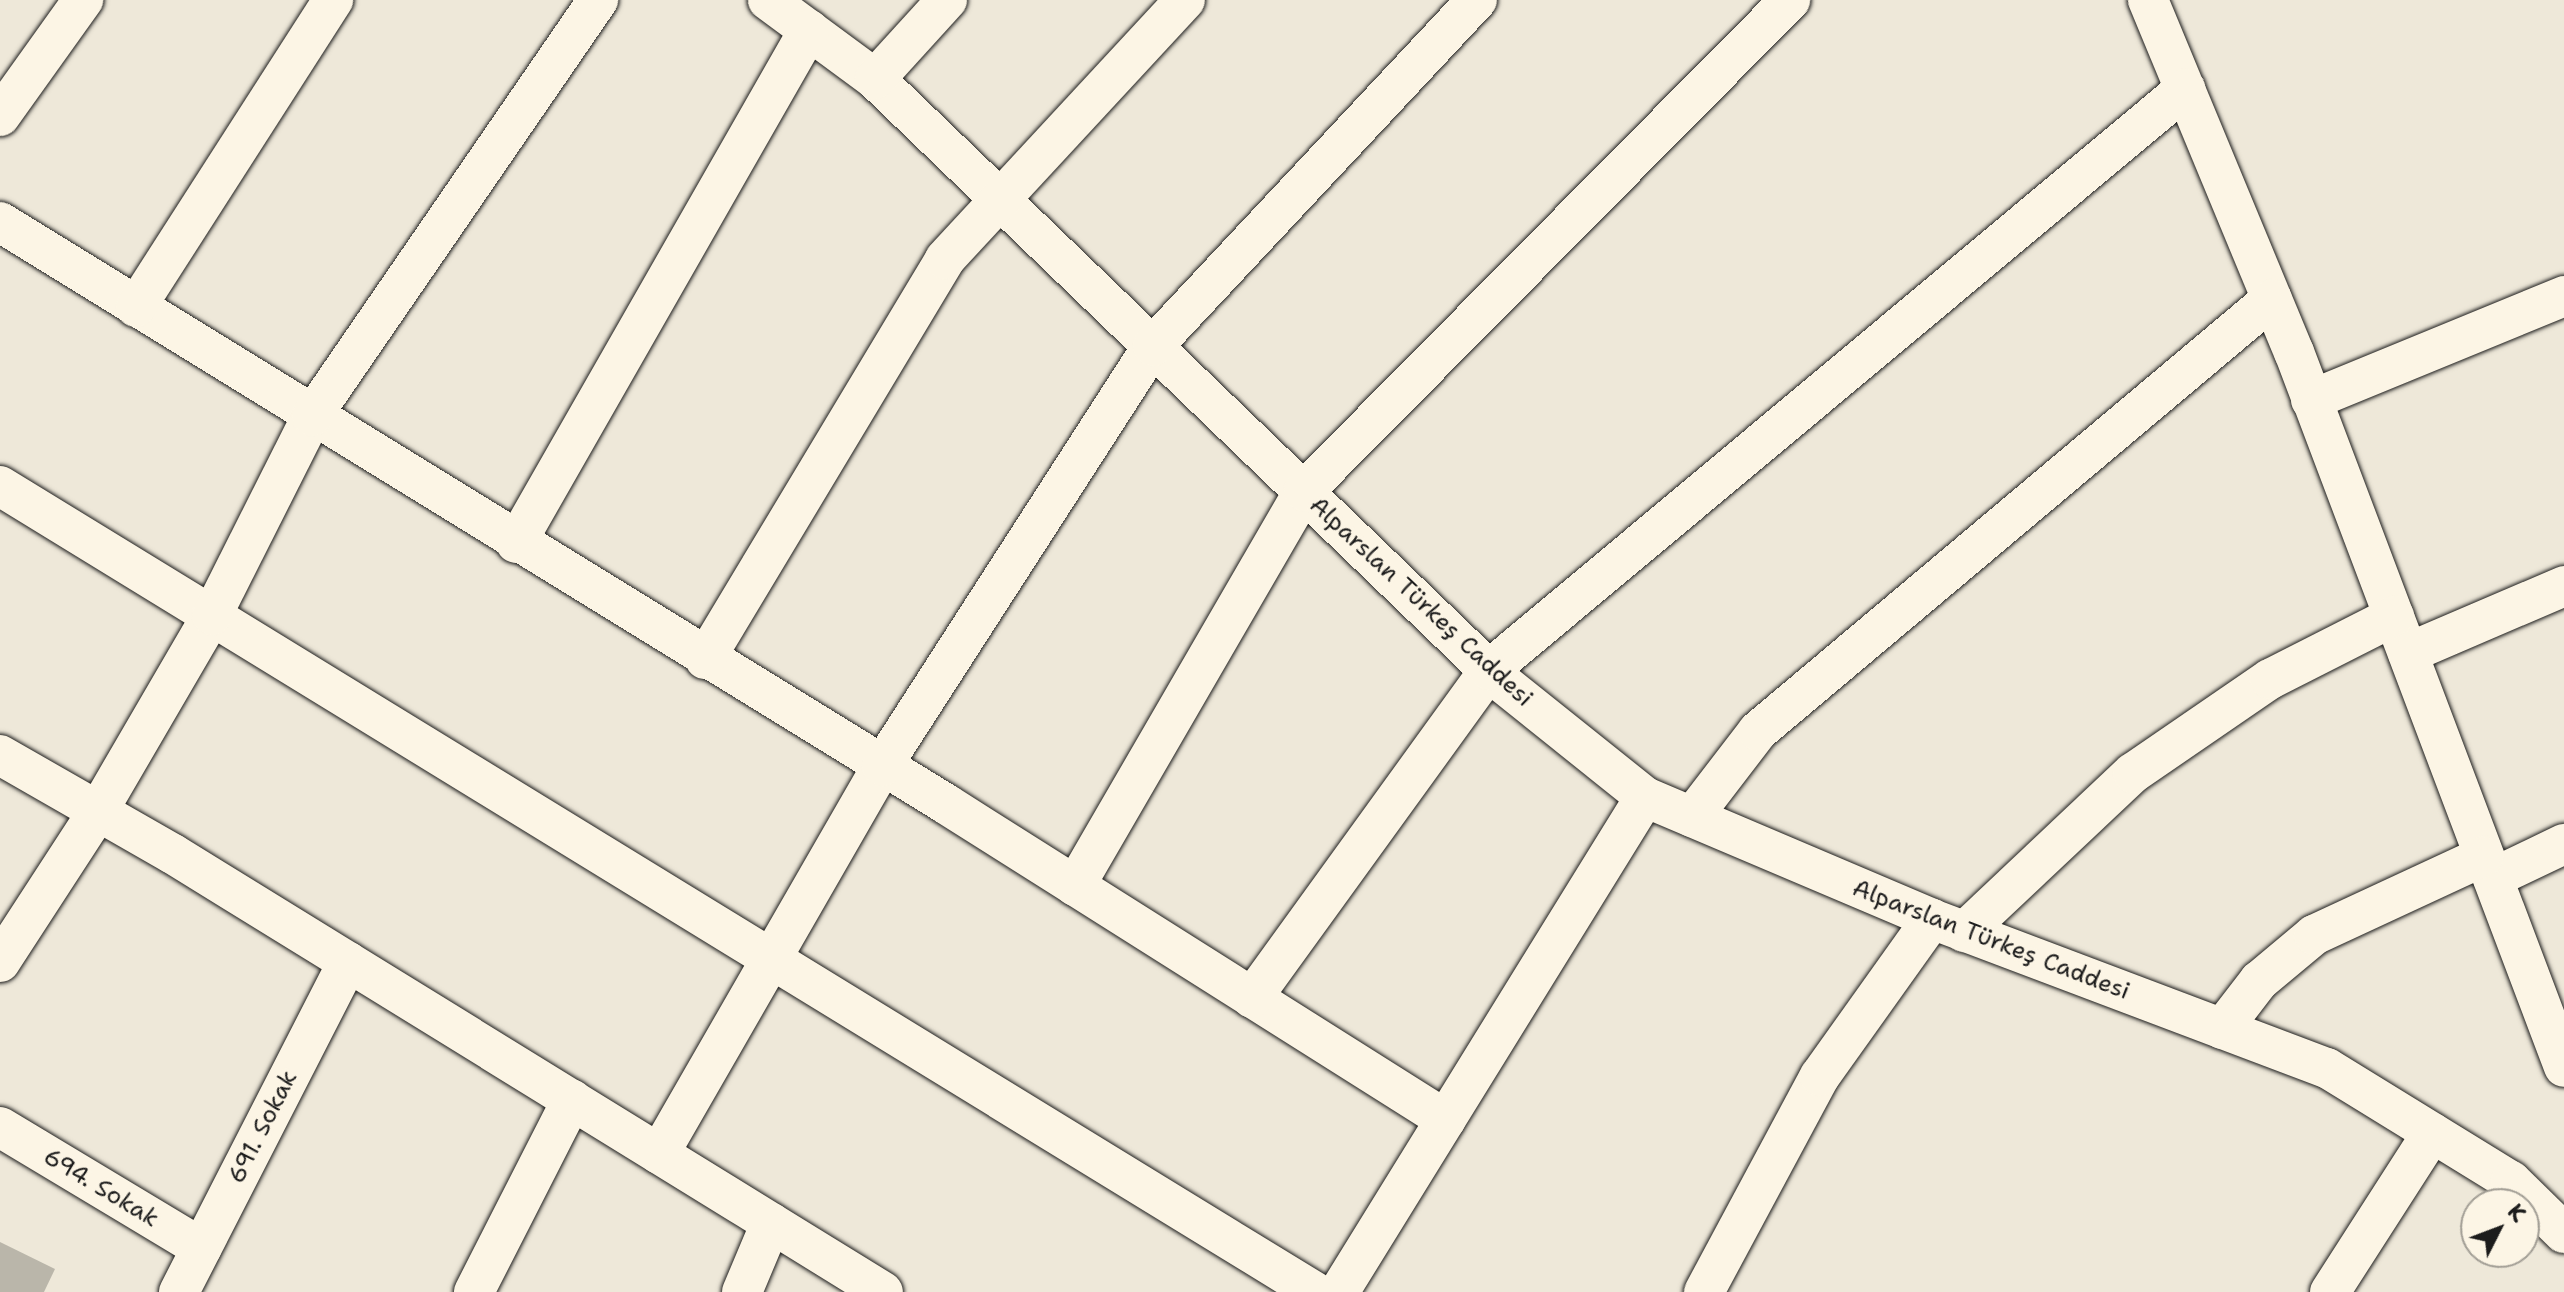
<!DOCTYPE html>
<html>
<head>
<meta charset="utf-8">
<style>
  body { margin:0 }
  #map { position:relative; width:2564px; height:1292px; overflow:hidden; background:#eee8d9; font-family:"Shantell Sans",sans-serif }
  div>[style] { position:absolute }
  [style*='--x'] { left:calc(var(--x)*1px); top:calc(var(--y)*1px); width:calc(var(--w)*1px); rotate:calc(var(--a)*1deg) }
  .building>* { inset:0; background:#bab6aa }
  .roads { filter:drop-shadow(0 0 2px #1c1c1c) drop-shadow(0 0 2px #1c1c1c) }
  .minor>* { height:40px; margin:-20px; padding:0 20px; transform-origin:20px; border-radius:20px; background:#fcf5e5 }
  span { translate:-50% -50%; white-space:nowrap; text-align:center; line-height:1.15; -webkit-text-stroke:7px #fcf5e5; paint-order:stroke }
  .street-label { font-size:24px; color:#1c1c1c }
  .north { position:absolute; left:2460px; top:1188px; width:80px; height:80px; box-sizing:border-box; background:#fcf5e5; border:2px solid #a29e95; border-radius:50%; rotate:48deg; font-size:22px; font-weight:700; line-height:32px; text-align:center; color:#1c1c1c }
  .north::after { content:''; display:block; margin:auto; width:28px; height:36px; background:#1c1c1c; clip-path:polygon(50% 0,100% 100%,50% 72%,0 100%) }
</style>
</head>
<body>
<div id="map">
  <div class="building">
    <div style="clip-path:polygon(0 1242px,55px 1269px,44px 1292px,0 1292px)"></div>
  </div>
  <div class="roads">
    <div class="minor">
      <div style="--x:768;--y:0;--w:133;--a:36.4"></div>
      <div style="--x:875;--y:79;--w:866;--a:43.92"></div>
      <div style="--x:1499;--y:680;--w:187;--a:38.7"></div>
      <div style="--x:1645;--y:797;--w:312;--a:23"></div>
      <div style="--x:1932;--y:919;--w:422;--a:20.7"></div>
      <div style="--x:2327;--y:1068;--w:216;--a:31.6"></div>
      <div style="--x:2511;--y:1181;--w:74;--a:44.5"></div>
      <div style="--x:2148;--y:0;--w:381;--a:67.5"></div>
      <div style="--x:2294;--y:352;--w:764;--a:69.31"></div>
      <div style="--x:875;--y:79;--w:107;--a:-47.7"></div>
      <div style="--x:0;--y:116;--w:143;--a:-54.4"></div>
      <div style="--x:0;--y:222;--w:1111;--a:31.6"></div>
      <div style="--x:946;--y:804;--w:591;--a:32.29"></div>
      <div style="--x:136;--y:307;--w:365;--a:-57.3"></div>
      <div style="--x:2311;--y:400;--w:274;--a:-22.3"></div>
      <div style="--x:0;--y:486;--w:1542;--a:31.51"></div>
      <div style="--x:516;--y:543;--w:591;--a:-60.27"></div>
      <div style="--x:2408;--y:653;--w:170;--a:-23.2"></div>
      <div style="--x:705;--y:659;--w:466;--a:-59"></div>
      <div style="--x:945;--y:259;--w:353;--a:-47.2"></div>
      <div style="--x:0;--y:755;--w:199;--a:29.8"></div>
      <div style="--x:173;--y:854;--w:834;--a:31.67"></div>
      <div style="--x:1692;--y:817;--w:108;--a:-52.5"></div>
      <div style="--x:1758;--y:731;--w:671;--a:-40.05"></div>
      <div style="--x:2493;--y:878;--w:79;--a:-25.6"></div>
      <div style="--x:1075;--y:886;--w:457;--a:-59.9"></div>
      <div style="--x:1304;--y:491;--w:691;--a:-45.29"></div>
      <div style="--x:1964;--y:932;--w:232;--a:-43.3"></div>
      <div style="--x:2133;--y:773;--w:166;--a:-34.5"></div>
      <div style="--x:2270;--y:679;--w:139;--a:-26.9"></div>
      <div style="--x:0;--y:962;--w:180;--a:-57"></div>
      <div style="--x:98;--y:811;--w:227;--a:-59.8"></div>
      <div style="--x:212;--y:615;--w:223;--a:-63.3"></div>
      <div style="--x:312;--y:416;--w:505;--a:-55.49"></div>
      <div style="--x:1252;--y:998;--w:405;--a:-54.1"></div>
      <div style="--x:1489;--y:670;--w:907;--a:-39.85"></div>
      <div style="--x:2222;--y:1029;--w:61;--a:-52.4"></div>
      <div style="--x:2259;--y:981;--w:72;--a:-39.9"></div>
      <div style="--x:2314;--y:935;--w:187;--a:-24.9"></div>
      <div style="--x:0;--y:1127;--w:235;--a:31"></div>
      <div style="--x:659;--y:1154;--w:448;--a:-60.1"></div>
      <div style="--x:882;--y:766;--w:500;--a:-57.2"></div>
      <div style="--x:1153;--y:346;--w:474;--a:-46.9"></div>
      <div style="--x:179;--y:1292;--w:371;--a:-62.9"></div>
      <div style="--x:474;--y:1292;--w:216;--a:-63"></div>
      <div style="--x:742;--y:1292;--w:75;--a:-67.2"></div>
      <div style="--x:1339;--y:1292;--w:582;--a:-58.28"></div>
      <div style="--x:1704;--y:1292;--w:245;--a:-61.8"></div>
      <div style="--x:1820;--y:1076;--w:193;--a:-54.5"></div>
      <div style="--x:2330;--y:1292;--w:189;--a:-57.3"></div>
    </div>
  </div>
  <div class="street-label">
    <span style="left:1421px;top:602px;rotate:43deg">Alparslan Türkeş Caddesi</span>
    <span style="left:1991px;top:940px;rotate:21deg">Alparslan Türkeş Caddesi</span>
    <span style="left:263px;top:1127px;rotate:-63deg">691. Sokak</span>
    <span style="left:101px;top:1188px;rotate:31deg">694. Sokak</span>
  </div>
  <div class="north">K</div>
</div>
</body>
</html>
